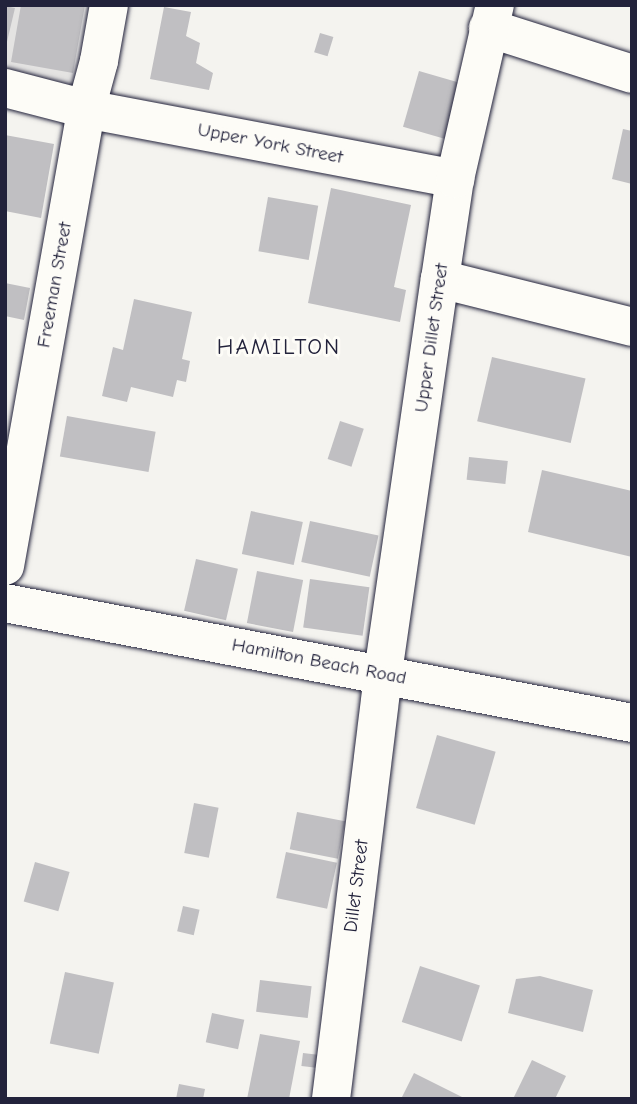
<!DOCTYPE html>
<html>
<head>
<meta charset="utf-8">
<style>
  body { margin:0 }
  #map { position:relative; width:637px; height:1104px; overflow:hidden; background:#f4f3ef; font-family:"Comic Neue",sans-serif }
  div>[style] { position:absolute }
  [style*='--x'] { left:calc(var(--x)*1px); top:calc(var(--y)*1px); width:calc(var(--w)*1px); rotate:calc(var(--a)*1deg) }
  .built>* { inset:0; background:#e4e3e2 }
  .building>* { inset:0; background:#c0bfc2; transform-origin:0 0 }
  .roads { filter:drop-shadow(0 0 2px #22223b) drop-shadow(0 0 2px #22223b) }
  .minor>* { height:38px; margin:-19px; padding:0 19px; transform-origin:19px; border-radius:19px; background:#fdfcf7 }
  span { translate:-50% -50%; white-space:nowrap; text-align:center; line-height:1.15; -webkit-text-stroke:6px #fdfcf7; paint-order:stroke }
  .street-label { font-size:19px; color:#22223b }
  .quarter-label { font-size:23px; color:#22223b; letter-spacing:2px }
  .frame { position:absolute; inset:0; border:7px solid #22223b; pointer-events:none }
</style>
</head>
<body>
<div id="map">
  <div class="built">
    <div style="clip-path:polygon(5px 5px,98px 5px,81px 93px,5px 76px)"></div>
  </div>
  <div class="building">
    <div style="clip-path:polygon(21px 5px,85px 5px,73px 73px,11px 62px)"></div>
    <div style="clip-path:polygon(5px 6px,15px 8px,6px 46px,5px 46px)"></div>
    <div style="clip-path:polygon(164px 7px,191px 12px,186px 36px,200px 43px,196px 63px,213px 73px,209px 90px,150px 79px)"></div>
    <div style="left:320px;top:33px;width:14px;height:20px;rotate:17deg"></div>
    <div style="left:419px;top:71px;width:44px;height:58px;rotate:16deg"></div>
    <div style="clip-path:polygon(623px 129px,632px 131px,632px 184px,612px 179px)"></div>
    <div style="clip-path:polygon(5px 135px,54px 144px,41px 218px,5px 211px)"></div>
    <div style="clip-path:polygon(331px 188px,411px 205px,394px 287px,406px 290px,400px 322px,308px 303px)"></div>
    <div style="left:268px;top:197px;width:51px;height:55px;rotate:10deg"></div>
    <div style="clip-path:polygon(5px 283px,30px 288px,24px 320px,5px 316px)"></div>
    <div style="clip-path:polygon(134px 299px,192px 312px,182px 359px,190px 361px,186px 382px,177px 380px,173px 397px,131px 387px,127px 402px,102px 396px,113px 347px,123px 350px)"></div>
    <div style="left:492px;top:357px;width:96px;height:66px;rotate:13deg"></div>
    <div style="left:67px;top:416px;width:90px;height:41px;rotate:10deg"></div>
    <div style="left:340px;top:421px;width:25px;height:40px;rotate:18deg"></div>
    <div style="left:469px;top:457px;width:39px;height:23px;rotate:6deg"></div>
    <div style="clip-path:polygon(542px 470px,632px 491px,632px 557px,528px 532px)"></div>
    <div style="left:251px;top:511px;width:53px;height:44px;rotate:12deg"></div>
    <div style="left:310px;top:521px;width:70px;height:42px;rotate:12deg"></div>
    <div style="left:196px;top:559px;width:43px;height:53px;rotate:13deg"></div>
    <div style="left:257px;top:571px;width:47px;height:53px;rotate:11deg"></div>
    <div style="left:310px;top:579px;width:60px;height:49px;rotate:8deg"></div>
    <div style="left:437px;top:735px;width:61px;height:76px;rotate:16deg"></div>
    <div style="left:194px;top:803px;width:25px;height:51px;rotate:11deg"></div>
    <div style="left:297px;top:812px;width:49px;height:38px;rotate:11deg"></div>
    <div style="left:286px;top:852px;width:52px;height:47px;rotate:12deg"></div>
    <div style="left:35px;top:862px;width:36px;height:41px;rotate:16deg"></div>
    <div style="left:183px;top:906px;width:17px;height:26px;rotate:13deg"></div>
    <div style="left:420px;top:966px;width:63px;height:59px;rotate:18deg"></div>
    <div style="left:65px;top:972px;width:50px;height:73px;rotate:12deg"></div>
    <div style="clip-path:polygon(540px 976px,593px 990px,583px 1032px,508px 1013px,516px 979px)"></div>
    <div style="left:260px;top:980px;width:52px;height:32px;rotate:7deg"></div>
    <div style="left:212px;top:1013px;width:33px;height:30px;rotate:12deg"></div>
    <div style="clip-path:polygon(260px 1034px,300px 1041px,289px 1099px,247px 1099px)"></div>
    <div style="left:303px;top:1053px;width:17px;height:13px;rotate:7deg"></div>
    <div style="clip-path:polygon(532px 1060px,566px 1076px,555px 1099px,513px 1099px)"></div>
    <div style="clip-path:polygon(414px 1073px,466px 1099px,401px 1099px)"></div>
    <div style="clip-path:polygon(179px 1084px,205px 1089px,203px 1099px,176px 1099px)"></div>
  </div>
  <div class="roads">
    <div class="minor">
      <div style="--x:488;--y:28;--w:151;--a:17.7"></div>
      <div style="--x:5;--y:88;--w:84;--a:14.5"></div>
      <div style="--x:86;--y:109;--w:376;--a:10.7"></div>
      <div style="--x:440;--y:279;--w:198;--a:14"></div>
      <div style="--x:5;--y:566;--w:464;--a:-79.9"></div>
      <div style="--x:86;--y:109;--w:50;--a:-74.8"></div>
      <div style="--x:99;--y:61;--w:57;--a:-79.9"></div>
      <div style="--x:5;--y:603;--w:638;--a:10.83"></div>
      <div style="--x:331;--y:1099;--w:429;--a:-83"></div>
      <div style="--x:383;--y:673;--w:398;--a:-81.8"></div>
      <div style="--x:440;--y:279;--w:101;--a:-81.5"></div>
      <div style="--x:455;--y:179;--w:179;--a:-77.1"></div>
    </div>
  </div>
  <div class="street-label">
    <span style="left:270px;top:144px;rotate:11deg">Upper York Street</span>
    <span style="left:55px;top:285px;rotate:-80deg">Freeman Street</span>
    <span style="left:432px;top:338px;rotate:-82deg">Upper Dillet Street</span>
    <span style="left:319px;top:662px;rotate:11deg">Hamilton Beach Road</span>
    <span style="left:357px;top:886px;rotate:-83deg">Dillet Street</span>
  </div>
  <div class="quarter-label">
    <span style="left:279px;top:347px">HAMILTON</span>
  </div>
  <div class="frame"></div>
</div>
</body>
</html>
